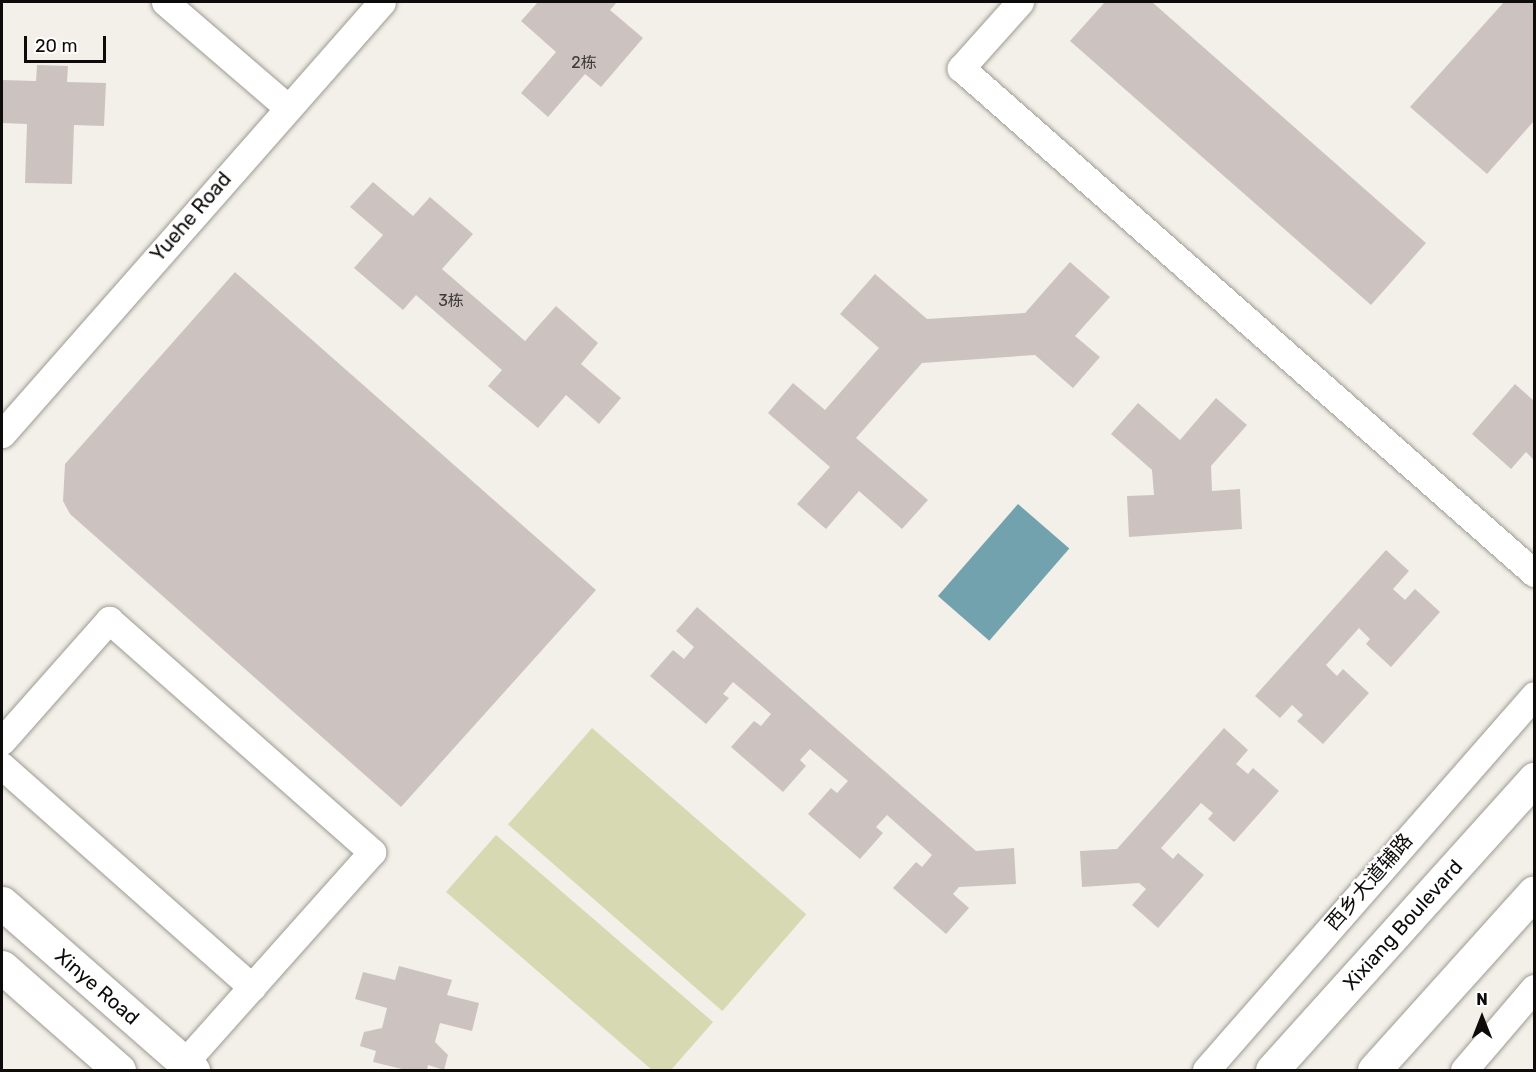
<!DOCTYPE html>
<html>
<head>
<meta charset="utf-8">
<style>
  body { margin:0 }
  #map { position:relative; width:1536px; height:1072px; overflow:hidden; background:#f2f0e8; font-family:Rubik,"Noto Sans SC",sans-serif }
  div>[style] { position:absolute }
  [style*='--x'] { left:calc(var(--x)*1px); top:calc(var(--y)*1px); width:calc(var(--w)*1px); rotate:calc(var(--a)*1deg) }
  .green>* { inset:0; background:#d7d9b3; transform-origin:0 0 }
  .water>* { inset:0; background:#73a2af; transform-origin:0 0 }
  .building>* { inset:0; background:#ccc3c1 }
  .roads { filter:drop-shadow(0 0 2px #9d9b94) drop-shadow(0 0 2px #9d9b94) }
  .minor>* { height:27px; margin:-13.5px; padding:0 13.5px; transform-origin:13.5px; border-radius:13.5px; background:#fff }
  .major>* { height:33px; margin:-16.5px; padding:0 16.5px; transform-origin:16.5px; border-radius:16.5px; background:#fff }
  span { translate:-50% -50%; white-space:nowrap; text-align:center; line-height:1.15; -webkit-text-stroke:5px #fff; paint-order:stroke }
  .number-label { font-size:16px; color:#3d3a38 }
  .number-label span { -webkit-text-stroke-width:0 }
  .street-label { font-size:20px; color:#0d0c0a }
  .frame { position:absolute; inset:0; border:3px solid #0d0c0a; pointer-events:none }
  .north { position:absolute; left:1452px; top:988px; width:60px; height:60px; -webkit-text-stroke:4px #fff; paint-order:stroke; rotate:0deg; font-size:16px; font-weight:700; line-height:24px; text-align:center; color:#0d0c0a }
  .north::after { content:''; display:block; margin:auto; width:21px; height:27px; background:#0d0c0a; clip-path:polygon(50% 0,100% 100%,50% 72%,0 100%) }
  .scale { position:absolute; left:24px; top:36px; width:82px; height:27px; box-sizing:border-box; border:3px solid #0d0c0a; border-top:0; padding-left:8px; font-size:18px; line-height:21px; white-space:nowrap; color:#0d0c0a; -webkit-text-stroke:4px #fff; paint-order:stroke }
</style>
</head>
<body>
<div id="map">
  <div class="green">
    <div style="left:592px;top:728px;width:284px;height:128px;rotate:41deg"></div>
    <div style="clip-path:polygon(496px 835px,713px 1022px,671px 1070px,652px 1070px,446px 892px)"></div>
  </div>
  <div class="water">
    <div style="left:1018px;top:504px;width:68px;height:122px;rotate:41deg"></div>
  </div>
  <div class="building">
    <div style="clip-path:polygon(538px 2px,617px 2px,610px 10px,643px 38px,601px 87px,585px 74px,548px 117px,521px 93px,556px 52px,521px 21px)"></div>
    <div style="clip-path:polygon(1105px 2px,1152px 2px,1426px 243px,1371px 305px,1070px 41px)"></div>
    <div style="clip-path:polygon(1504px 2px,1534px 2px,1534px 121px,1487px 174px,1410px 107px)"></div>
    <div style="clip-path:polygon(37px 65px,68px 66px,67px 82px,106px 83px,104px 126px,74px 125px,72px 184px,25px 183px,27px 124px,2px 123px,2px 80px,36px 81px)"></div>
    <div style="clip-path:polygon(373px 182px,413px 216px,430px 197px,473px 234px,442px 269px,525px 341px,556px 306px,598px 343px,581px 364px,621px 398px,599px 424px,566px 395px,538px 428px,488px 386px,502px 370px,416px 295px,403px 310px,354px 268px,383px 235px,350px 207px)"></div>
    <div style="clip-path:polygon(1070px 262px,1110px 297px,1075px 336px,1100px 357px,1073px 388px,1035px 355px,922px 363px,856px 438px,928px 500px,902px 529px,859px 491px,826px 529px,797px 504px,830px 467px,768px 413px,793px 383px,825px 410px,879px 348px,840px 314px,875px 274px,927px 319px,1025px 313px)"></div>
    <div style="clip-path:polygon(235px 272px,596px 590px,401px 807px,70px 514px,63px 501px,65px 464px)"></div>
    <div style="clip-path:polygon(1515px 384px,1534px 401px,1534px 460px,1526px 452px,1511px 469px,1472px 434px)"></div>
    <div style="clip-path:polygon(1216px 398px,1247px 425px,1211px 466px,1212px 491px,1240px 489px,1242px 529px,1129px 537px,1127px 496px,1154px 495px,1152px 470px,1111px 434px,1138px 403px,1180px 440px)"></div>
    <div style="clip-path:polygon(1386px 550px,1409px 571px,1393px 589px,1405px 600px,1415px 589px,1440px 612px,1391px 667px,1366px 644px,1370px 639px,1359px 628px,1326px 665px,1337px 676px,1343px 669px,1369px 693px,1323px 744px,1297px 721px,1303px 715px,1292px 705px,1280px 718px,1255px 696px)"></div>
    <div style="clip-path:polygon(697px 607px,976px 851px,1014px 848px,1016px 884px,959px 887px,953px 894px,969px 908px,946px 934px,893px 888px,916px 862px,922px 867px,932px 855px,887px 815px,876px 827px,883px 833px,860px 859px,808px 814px,831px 788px,837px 793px,848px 781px,810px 749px,800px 760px,806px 766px,783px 792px,731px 747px,754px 721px,761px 726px,771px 714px,733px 682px,723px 694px,729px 698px,706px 724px,650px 676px,673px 650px,684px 659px,694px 647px,676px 631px)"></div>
    <div style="clip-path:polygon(1224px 728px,1248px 750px,1236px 764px,1248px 774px,1253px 768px,1279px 791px,1234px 842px,1208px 819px,1213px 813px,1201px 803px,1161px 848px,1173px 859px,1178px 853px,1204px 875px,1158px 928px,1132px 905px,1146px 889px,1139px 883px,1082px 887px,1080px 851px,1117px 849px)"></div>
    <div style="clip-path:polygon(399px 966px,452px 980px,447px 995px,479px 1003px,472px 1031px,440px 1023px,435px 1042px,448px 1055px,444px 1070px,428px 1065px,427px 1070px,406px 1070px,373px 1062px,376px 1051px,360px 1046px,364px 1032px,382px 1028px,387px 1008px,355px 999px,363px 972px,395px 980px)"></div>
  </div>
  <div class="roads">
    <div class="minor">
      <div style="--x:165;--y:2;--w:161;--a:40.7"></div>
      <div style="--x:1020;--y:2;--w:89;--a:131.8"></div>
      <div style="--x:961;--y:68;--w:764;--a:41.39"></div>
      <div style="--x:2;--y:434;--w:575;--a:-48.66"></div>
      <div style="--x:2;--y:741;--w:162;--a:-48.5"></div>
      <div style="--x:109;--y:620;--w:351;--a:41.4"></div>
      <div style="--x:372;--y:852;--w:283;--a:131.7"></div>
      <div style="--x:2;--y:766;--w:334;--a:41.5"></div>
      <div style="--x:1206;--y:1070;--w:498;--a:-48.8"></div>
      <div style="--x:1464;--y:1070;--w:108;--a:-49.5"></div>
    </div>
    <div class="major">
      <div style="--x:2;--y:903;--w:254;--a:41.2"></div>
      <div style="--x:2;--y:967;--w:156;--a:41.4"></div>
      <div style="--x:1272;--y:1070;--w:392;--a:-48"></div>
      <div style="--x:1374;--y:1070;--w:239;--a:-48"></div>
    </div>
  </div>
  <div class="number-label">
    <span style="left:584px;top:63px">2栋</span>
    <span style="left:451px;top:301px">3栋</span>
  </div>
  <div class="street-label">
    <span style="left:191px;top:217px;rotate:-49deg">Yuehe Road</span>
    <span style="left:1369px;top:882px;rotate:-49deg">西乡大道辅路</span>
    <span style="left:1403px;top:925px;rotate:-48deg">Xixiang Boulevard</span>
    <span style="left:97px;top:987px;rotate:41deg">Xinye Road</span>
  </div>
  <div class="frame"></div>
  <div class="north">N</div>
  <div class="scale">20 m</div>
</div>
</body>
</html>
